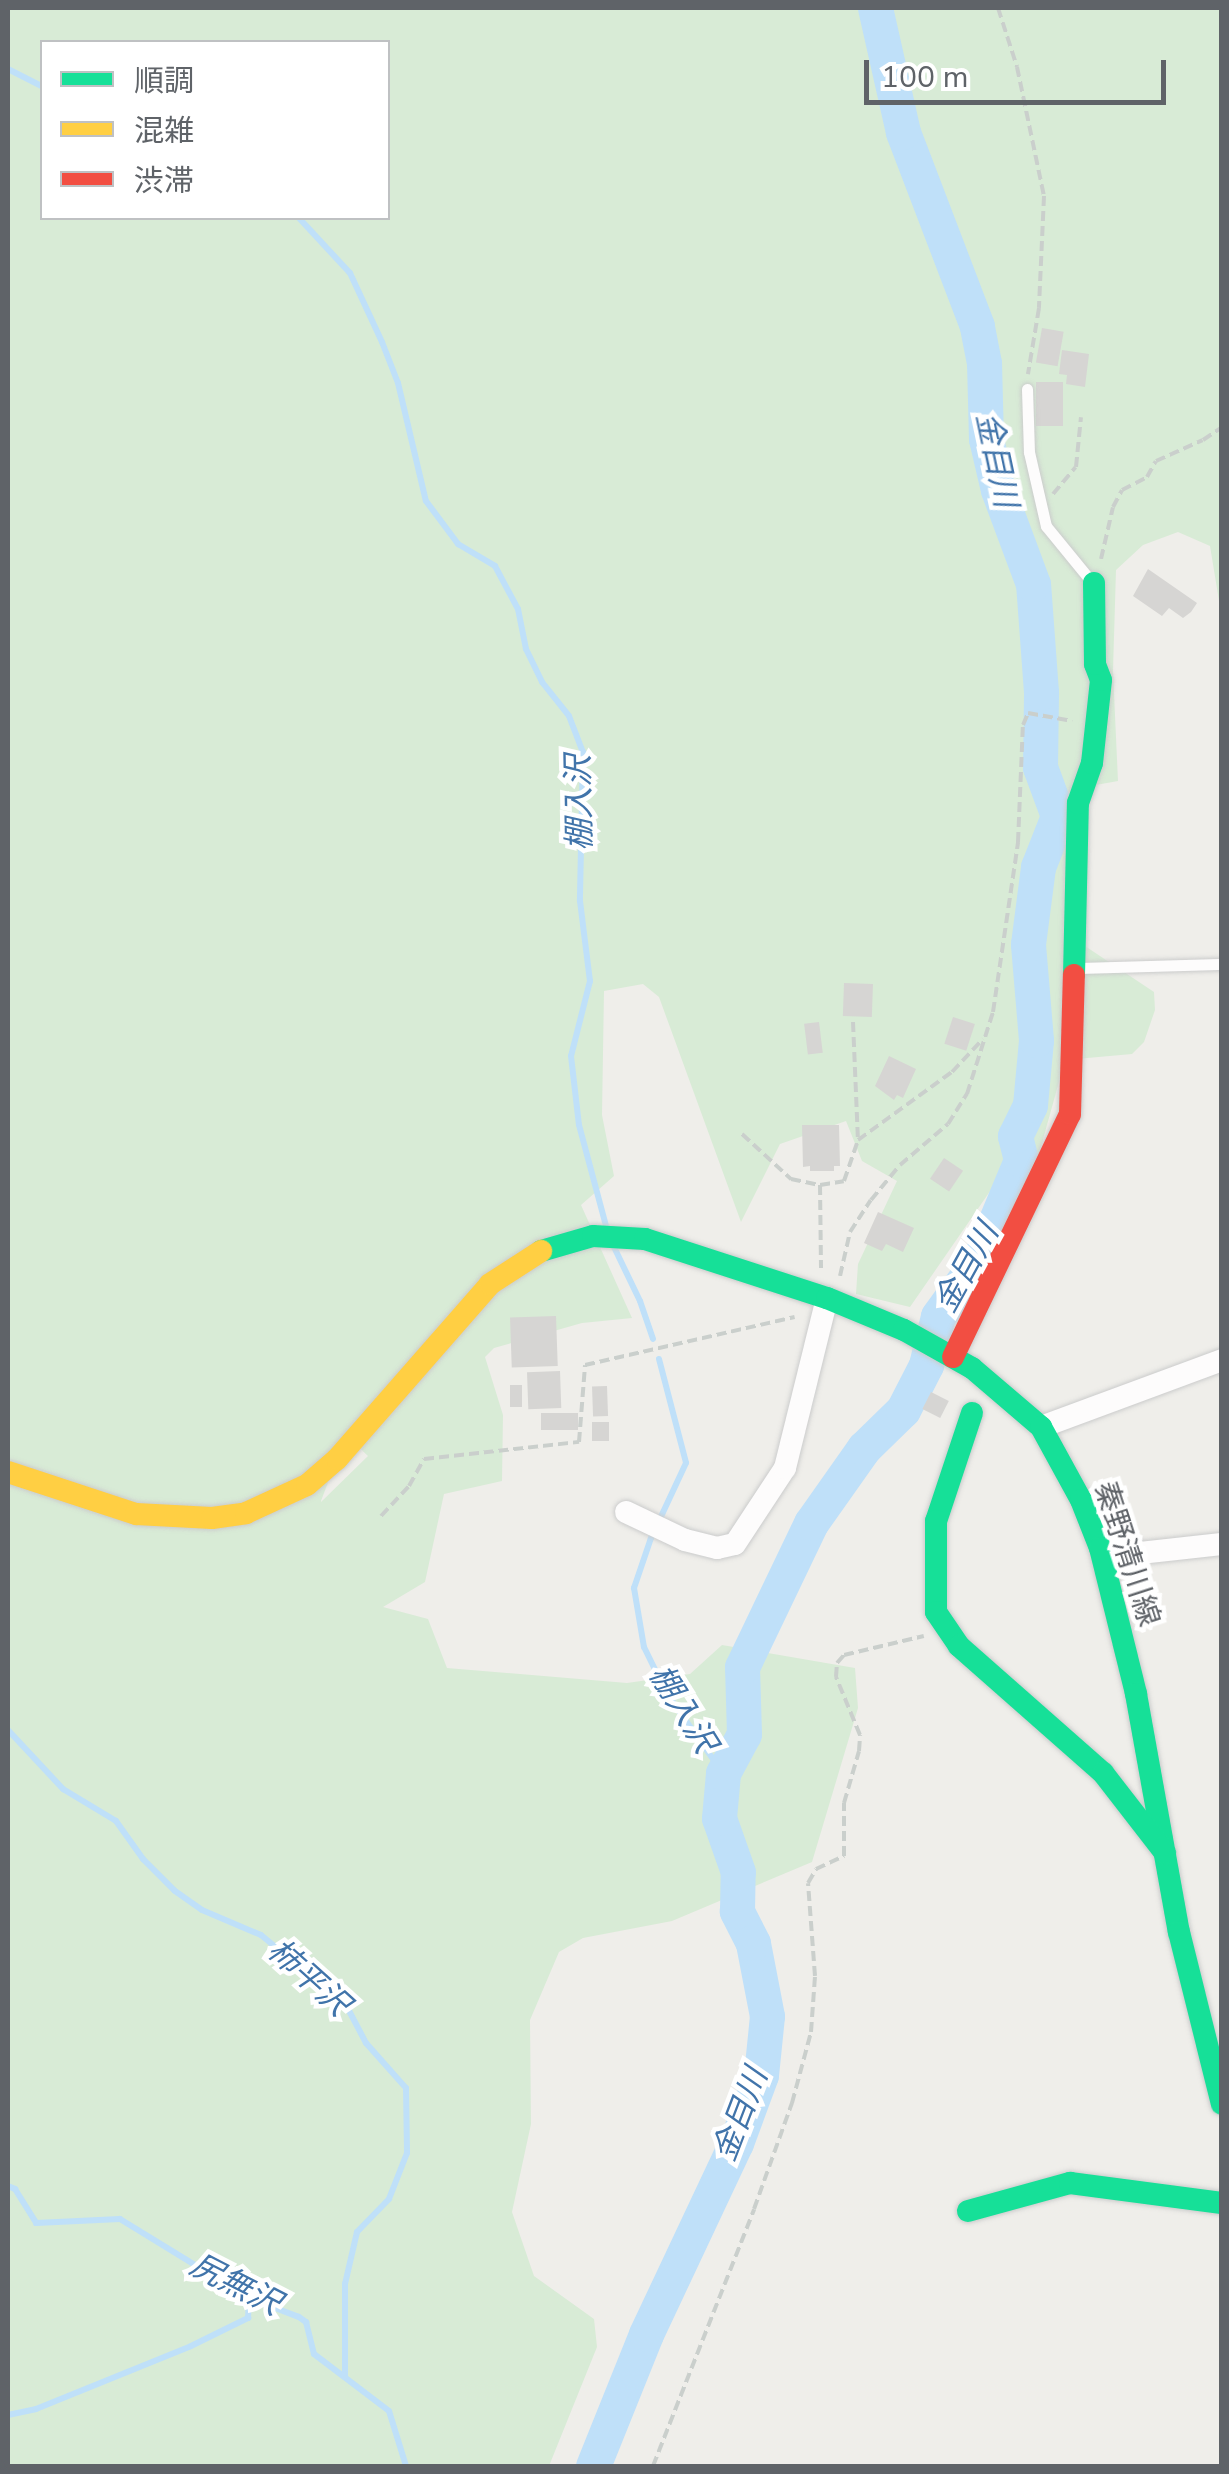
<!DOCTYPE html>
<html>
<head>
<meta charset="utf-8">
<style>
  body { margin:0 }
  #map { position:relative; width:1229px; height:2474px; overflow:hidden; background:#efeeea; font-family:"Nunito Sans","Noto Sans JP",sans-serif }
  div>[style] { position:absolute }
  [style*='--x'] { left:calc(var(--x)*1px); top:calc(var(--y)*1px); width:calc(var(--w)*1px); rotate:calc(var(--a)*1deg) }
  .green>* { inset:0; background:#d8ebd6 }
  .stream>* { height:6px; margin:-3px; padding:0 3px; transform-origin:3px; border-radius:3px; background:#bfe0f9 }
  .river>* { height:35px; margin:-17.5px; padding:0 17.5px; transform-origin:17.5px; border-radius:17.5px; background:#bfe0f9 }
  .building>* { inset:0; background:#d6d5d3; transform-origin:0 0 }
  .path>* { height:4px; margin-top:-2px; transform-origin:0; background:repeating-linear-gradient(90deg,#cacfcc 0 10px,transparent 0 15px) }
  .roads { filter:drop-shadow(0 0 2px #cbcccc) drop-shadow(0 0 2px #cbcccc) }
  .lane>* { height:11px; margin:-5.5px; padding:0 5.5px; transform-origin:5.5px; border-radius:5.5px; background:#fdfcfc }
  .street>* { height:22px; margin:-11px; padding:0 11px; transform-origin:11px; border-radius:11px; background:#fdfcfc }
  .fast>* { height:22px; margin:-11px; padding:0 11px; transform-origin:11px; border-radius:11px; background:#16e098 }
  .slow>* { height:22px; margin:-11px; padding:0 11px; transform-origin:11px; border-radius:11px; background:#ffcf43 }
  .jam>* { height:22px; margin:-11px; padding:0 11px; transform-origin:11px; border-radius:11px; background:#f24e42 }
  span { translate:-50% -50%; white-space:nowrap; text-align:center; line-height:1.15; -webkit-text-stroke:9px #fff; paint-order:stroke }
  .street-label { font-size:30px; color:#5f6368 }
  .water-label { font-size:32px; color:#4174aa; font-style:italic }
  .frame { position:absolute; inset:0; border:10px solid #5f6368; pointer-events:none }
  .legend { position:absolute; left:40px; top:40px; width:350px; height:180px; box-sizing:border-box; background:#fff; border:2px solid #bfc1c3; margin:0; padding:12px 18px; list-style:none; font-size:30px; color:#5f6368 }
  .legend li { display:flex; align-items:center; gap:20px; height:50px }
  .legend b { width:50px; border:2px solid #bfc1c3 }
  .scale { position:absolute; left:864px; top:60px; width:302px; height:45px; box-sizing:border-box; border:5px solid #5f6368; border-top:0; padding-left:12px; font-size:30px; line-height:35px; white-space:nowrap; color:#5f6368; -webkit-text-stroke:8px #fff; paint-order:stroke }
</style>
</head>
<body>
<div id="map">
  <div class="green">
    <div style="clip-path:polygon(evenodd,8px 8px,1221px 8px,1221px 613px,1210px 546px,1178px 532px,1143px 545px,1116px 570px,1113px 671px,1118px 781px,1079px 788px,1079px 942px,1154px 992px,1155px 1010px,1144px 1042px,1132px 1054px,1065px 1060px,1037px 1161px,995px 1184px,910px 1307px,856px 1294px,858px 1264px,897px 1181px,862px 1161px,846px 1121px,780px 1144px,741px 1222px,659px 997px,643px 984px,604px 991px,602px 1115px,614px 1176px,581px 1205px,632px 1318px,582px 1323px,494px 1348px,485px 1357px,503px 1415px,502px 1481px,444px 1494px,425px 1582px,383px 1607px,428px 1619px,447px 1668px,627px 1683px,690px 1674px,722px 1645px,855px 1668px,858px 1708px,812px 1862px,672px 1921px,583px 1938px,559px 1952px,530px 2020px,531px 2124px,512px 2212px,534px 2276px,594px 2319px,597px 2347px,549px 2466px,8px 2466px,8px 8px,42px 42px,388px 42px,388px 218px,42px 218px,42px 42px,8px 8px,346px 1435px,368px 1456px,321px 1502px,321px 1501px,346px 1435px)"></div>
  </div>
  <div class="stream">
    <div style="--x:8;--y:69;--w:38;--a:27"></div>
    <div style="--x:299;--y:218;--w:75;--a:47.2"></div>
    <div style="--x:350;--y:273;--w:76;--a:65.1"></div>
    <div style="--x:382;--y:342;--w:44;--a:68.7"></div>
    <div style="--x:398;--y:383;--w:121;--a:76.7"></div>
    <div style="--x:426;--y:501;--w:54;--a:53.3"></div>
    <div style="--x:458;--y:544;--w:43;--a:30.7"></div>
    <div style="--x:495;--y:566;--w:49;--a:61.9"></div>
    <div style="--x:518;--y:609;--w:41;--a:78.7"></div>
    <div style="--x:526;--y:649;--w:37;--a:64"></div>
    <div style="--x:542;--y:682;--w:43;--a:51.5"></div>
    <div style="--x:569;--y:716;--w:39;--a:69"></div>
    <div style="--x:583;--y:752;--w:149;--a:91.2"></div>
    <div style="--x:580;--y:901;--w:81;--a:82.9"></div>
    <div style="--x:590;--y:981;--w:77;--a:104.2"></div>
    <div style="--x:571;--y:1056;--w:69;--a:83.4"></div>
    <div style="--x:579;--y:1125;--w:105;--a:75"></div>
    <div style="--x:614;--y:1247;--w:60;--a:64.3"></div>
    <div style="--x:640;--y:1301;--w:40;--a:71.1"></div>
    <div style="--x:659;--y:1359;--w:107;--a:75.4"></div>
    <div style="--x:686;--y:1463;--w:83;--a:115"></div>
    <div style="--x:651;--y:1538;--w:53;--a:108.8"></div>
    <div style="--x:634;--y:1588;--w:60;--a:80.4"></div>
    <div style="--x:644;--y:1647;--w:52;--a:63.9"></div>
    <div style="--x:667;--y:1694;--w:97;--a:54.7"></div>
    <div style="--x:8;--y:1730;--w:81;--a:47"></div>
    <div style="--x:63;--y:1789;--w:62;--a:31.1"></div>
    <div style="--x:116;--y:1821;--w:47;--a:54.6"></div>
    <div style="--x:143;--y:1859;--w:45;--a:45"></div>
    <div style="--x:175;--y:1891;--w:33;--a:35"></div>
    <div style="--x:202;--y:1910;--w:64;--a:23"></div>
    <div style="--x:261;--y:1935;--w:110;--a:39.5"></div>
    <div style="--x:346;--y:2005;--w:43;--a:62.2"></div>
    <div style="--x:366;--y:2043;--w:60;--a:48.4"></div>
    <div style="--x:406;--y:2088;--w:65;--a:89.1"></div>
    <div style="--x:407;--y:2153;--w:49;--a:111.4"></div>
    <div style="--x:389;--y:2199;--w:46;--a:134.1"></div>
    <div style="--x:357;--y:2232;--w:53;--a:103"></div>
    <div style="--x:345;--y:2284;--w:93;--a:90"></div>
    <div style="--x:8;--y:2186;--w:8;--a:23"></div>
    <div style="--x:15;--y:2189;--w:40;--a:58"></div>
    <div style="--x:36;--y:2223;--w:84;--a:-2.7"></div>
    <div style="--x:120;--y:2219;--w:151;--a:31.5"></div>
    <div style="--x:249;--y:2298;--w:53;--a:20.8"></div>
    <div style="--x:299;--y:2317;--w:9;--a:36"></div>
    <div style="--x:306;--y:2322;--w:33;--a:76"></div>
    <div style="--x:314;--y:2354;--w:94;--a:37.2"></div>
    <div style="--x:389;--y:2411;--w:58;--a:72.8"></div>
    <div style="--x:8;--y:2415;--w:29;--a:-12"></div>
    <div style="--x:36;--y:2409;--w:167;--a:-22.1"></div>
    <div style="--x:191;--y:2346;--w:64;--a:-26.2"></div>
    <div style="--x:248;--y:2318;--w:20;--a:-87"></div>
  </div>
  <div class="river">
    <div style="--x:593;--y:2466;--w:142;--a:-68.1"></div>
    <div style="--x:646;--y:2334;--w:211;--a:-64.8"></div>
    <div style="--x:736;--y:2143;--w:72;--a:-69.8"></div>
    <div style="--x:761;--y:2075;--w:59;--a:-84.2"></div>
    <div style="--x:767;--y:2016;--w:74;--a:-100.9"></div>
    <div style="--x:753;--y:1943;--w:36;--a:-117"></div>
    <div style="--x:737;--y:1911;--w:39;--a:-89"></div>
    <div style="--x:738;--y:1872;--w:57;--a:-109.4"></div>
    <div style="--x:719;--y:1818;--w:45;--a:-84.9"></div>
    <div style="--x:723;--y:1773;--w:44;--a:-61.7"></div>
    <div style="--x:744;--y:1734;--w:67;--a:-91.7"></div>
    <div style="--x:742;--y:1667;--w:160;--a:-64.4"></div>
    <div style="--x:811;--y:1523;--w:92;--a:-54.8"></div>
    <div style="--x:864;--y:1448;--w:54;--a:-44.3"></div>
    <div style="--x:903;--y:1410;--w:51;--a:-62.9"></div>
    <div style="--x:926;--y:1365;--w:50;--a:-76.2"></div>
    <div style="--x:938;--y:1316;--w:72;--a:-54.1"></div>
    <div style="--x:980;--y:1258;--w:106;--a:-67.3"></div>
    <div style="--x:1021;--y:1160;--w:25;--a:-104"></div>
    <div style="--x:1015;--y:1136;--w:34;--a:-64"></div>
    <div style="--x:1030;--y:1105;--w:65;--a:-84.7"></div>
    <div style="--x:1036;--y:1040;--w:96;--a:-94.8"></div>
    <div style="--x:1028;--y:944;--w:78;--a:-82.6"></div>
    <div style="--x:1038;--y:867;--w:55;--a:-68.6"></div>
    <div style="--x:1058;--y:816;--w:52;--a:-110.2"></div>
    <div style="--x:1040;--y:767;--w:75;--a:-89.2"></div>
    <div style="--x:1041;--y:692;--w:108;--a:-94.2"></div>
    <div style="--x:1033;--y:584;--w:100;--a:-110.4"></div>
    <div style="--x:998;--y:490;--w:52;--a:-103.2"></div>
    <div style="--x:986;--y:439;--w:76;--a:-91.5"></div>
    <div style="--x:984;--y:363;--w:38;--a:-101"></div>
    <div style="--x:977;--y:326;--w:208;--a:-110.9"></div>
    <div style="--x:903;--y:132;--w:127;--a:-102.7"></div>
  </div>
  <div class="building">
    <div style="left:1042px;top:328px;width:22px;height:35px;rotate:10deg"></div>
    <div style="clip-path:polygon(1062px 350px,1089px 354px,1085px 387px,1066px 384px,1067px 375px,1059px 374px)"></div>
    <div style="left:1036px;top:382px;width:27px;height:44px"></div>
    <div style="clip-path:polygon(1148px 569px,1197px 603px,1191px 612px,1183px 618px,1169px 608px,1162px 616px,1133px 596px)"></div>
    <div style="left:844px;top:983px;width:29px;height:33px;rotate:2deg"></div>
    <div style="left:953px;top:1017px;width:23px;height:28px;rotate:18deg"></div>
    <div style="left:819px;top:1022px;width:31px;height:15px;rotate:83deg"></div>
    <div style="clip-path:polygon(889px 1056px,916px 1069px,903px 1098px,897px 1095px,894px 1100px,875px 1086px)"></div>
    <div style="clip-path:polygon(802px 1125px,839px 1125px,840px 1166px,834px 1166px,834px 1171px,810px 1171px,810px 1166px,803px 1167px)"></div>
    <div style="left:944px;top:1158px;width:23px;height:25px;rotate:34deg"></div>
    <div style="clip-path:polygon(878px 1212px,914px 1228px,903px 1252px,886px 1244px,882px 1251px,864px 1243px)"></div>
    <div style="left:556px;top:1316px;width:50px;height:46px;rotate:88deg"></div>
    <div style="left:560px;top:1371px;width:37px;height:33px;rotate:88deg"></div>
    <div style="left:522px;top:1385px;width:22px;height:12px;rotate:90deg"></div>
    <div style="left:607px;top:1386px;width:30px;height:15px;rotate:88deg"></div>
    <div style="left:931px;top:1392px;width:20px;height:19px;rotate:27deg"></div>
    <div style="left:578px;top:1413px;width:17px;height:37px;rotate:90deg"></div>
    <div style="left:592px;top:1422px;width:17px;height:19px"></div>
  </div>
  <div class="path">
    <div style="--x:998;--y:8;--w:62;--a:72.1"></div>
    <div style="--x:1017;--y:67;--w:132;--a:78.2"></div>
    <div style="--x:1044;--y:196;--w:112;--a:92.6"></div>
    <div style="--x:1039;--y:308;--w:67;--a:99.5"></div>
    <div style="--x:1053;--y:494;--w:35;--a:-50"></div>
    <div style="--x:1076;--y:467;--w:50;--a:-84.3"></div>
    <div style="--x:1101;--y:559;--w:53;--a:-77"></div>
    <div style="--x:1113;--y:507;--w:19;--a:-62"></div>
    <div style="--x:1122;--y:490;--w:28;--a:-27"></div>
    <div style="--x:1147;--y:477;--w:18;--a:-61"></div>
    <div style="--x:1156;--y:461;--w:51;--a:-24.1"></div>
    <div style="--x:1203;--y:440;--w:23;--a:-34"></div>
    <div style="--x:853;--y:1022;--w:118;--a:87.6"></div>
    <div style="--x:742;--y:1134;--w:67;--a:42.6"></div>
    <div style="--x:791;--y:1179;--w:30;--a:12"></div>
    <div style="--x:820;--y:1185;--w:24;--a:-9"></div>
    <div style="--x:844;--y:1181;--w:43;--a:-71.1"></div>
    <div style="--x:858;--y:1140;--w:116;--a:-35.9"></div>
    <div style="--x:952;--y:1072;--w:45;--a:-46.8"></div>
    <div style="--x:820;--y:1185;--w:83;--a:89.3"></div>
    <div style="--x:840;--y:1276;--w:45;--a:-77.2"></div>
    <div style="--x:850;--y:1232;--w:38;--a:-57"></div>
    <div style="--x:871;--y:1200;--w:45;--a:-50.4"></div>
    <div style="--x:900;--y:1165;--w:63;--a:-40.5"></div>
    <div style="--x:948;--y:1124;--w:36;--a:-58"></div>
    <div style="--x:967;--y:1094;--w:86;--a:-72.4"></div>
    <div style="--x:993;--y:1012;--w:172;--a:-81.6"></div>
    <div style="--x:1018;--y:842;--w:117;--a:-87.6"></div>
    <div style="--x:1023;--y:725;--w:13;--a:-67"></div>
    <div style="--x:1028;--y:713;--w:45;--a:10.3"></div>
    <div style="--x:381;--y:1516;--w:41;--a:-47"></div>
    <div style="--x:409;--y:1486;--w:31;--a:-61"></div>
    <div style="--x:424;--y:1459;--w:156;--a:-6.3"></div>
    <div style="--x:579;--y:1442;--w:77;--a:-85.5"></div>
    <div style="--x:585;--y:1365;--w:215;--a:-12.9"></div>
    <div style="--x:653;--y:2466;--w:276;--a:-68.5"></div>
    <div style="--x:754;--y:2209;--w:113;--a:-70.3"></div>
    <div style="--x:792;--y:2103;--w:73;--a:-75"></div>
    <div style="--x:811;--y:2032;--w:56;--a:-85.9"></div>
    <div style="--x:815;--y:1976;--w:93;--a:-94.3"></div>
    <div style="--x:808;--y:1883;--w:16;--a:-60"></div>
    <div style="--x:816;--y:1869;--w:31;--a:-25"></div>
    <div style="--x:844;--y:1856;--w:53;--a:-90"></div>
    <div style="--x:844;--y:1803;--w:54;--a:-73.9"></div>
    <div style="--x:859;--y:1751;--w:16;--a:-86"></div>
    <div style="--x:860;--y:1735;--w:63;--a:-112.5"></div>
    <div style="--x:836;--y:1677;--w:14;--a:-86"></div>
    <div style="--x:837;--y:1663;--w:11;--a:-49"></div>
    <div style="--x:844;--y:1655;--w:82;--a:-13.4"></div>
  </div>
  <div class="roads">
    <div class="lane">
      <div style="--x:1027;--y:389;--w:63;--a:88.2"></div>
      <div style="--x:1029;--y:452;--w:76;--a:77.1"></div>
      <div style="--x:1046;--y:526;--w:71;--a:50.7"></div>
      <div style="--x:1076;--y:968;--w:146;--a:-1.6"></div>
    </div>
    <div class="street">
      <div style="--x:1041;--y:1427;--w:193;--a:-20.3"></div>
      <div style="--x:1081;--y:1500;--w:26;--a:23"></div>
      <div style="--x:1105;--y:1510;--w:37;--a:59"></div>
      <div style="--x:1124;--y:1542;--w:19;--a:35"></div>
      <div style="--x:1140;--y:1553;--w:82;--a:-6.3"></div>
      <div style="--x:626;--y:1512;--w:65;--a:25.4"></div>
      <div style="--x:685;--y:1540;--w:33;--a:14"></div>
      <div style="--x:717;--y:1548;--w:18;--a:-13"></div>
      <div style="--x:735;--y:1544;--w:91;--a:-56.7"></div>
      <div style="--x:785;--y:1468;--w:175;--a:-76.1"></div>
    </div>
    <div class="fast">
      <div style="--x:1074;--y:975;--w:172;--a:-88.7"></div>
      <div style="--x:1078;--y:803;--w:42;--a:-70.7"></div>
      <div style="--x:1092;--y:763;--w:83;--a:-83.8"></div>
      <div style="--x:1101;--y:680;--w:17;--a:-111"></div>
      <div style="--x:1095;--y:664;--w:81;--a:-90.7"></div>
      <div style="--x:541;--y:1251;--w:54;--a:-16.1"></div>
      <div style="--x:593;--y:1236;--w:52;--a:3.3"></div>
      <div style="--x:645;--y:1239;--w:191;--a:18"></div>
      <div style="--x:827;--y:1298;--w:83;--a:22.6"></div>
      <div style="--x:904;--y:1330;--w:78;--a:29.2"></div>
      <div style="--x:972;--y:1368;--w:91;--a:40.5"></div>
      <div style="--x:1041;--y:1427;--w:83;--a:61.3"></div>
      <div style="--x:1081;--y:1500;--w:52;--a:68.4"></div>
      <div style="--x:1100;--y:1548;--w:150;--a:76.1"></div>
      <div style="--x:1136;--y:1694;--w:242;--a:79.8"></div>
      <div style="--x:1179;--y:1932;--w:177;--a:76"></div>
      <div style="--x:972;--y:1413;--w:114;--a:108.4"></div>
      <div style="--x:936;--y:1521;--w:91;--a:90"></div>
      <div style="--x:936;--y:1612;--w:41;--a:55.9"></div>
      <div style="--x:959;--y:1646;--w:192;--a:41.4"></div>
      <div style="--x:1103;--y:1773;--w:101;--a:52.2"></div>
      <div style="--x:968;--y:2211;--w:106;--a:-15.4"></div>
      <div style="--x:1070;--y:2183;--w:153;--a:7.5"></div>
    </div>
    <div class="slow">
      <div style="--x:8;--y:1472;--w:135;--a:18.2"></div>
      <div style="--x:136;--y:1514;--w:76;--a:3"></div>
      <div style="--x:212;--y:1518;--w:34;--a:-8"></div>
      <div style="--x:246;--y:1513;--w:67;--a:-24.7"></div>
      <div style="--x:307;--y:1485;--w:40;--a:-41"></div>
      <div style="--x:337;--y:1459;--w:232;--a:-48.8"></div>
      <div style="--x:490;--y:1284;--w:61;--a:-32.9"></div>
    </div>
    <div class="jam">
      <div style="--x:953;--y:1357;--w:270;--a:-64.3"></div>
      <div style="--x:1070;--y:1114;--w:139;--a:-88.4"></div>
    </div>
  </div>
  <div class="street-label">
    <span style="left:1126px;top:1554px;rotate:72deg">秦野清川線</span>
  </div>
  <div class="water-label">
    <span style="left:996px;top:460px;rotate:78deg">金目川</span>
    <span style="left:580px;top:803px;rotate:-91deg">棚入沢</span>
    <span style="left:967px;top:1268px;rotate:-61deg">金目川</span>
    <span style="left:682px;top:1709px;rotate:58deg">棚入沢</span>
    <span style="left:308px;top:1978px;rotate:42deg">柿平沢</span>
    <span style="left:741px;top:2115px;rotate:-69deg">金目川</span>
    <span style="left:235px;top:2285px;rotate:27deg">尻無沢</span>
  </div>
  <div class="frame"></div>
  <ul class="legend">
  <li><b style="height:12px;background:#16e098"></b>順調</li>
  <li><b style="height:12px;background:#ffcf43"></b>混雑</li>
  <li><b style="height:12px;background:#f24e42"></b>渋滞</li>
  </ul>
  <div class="scale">100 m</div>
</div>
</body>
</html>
